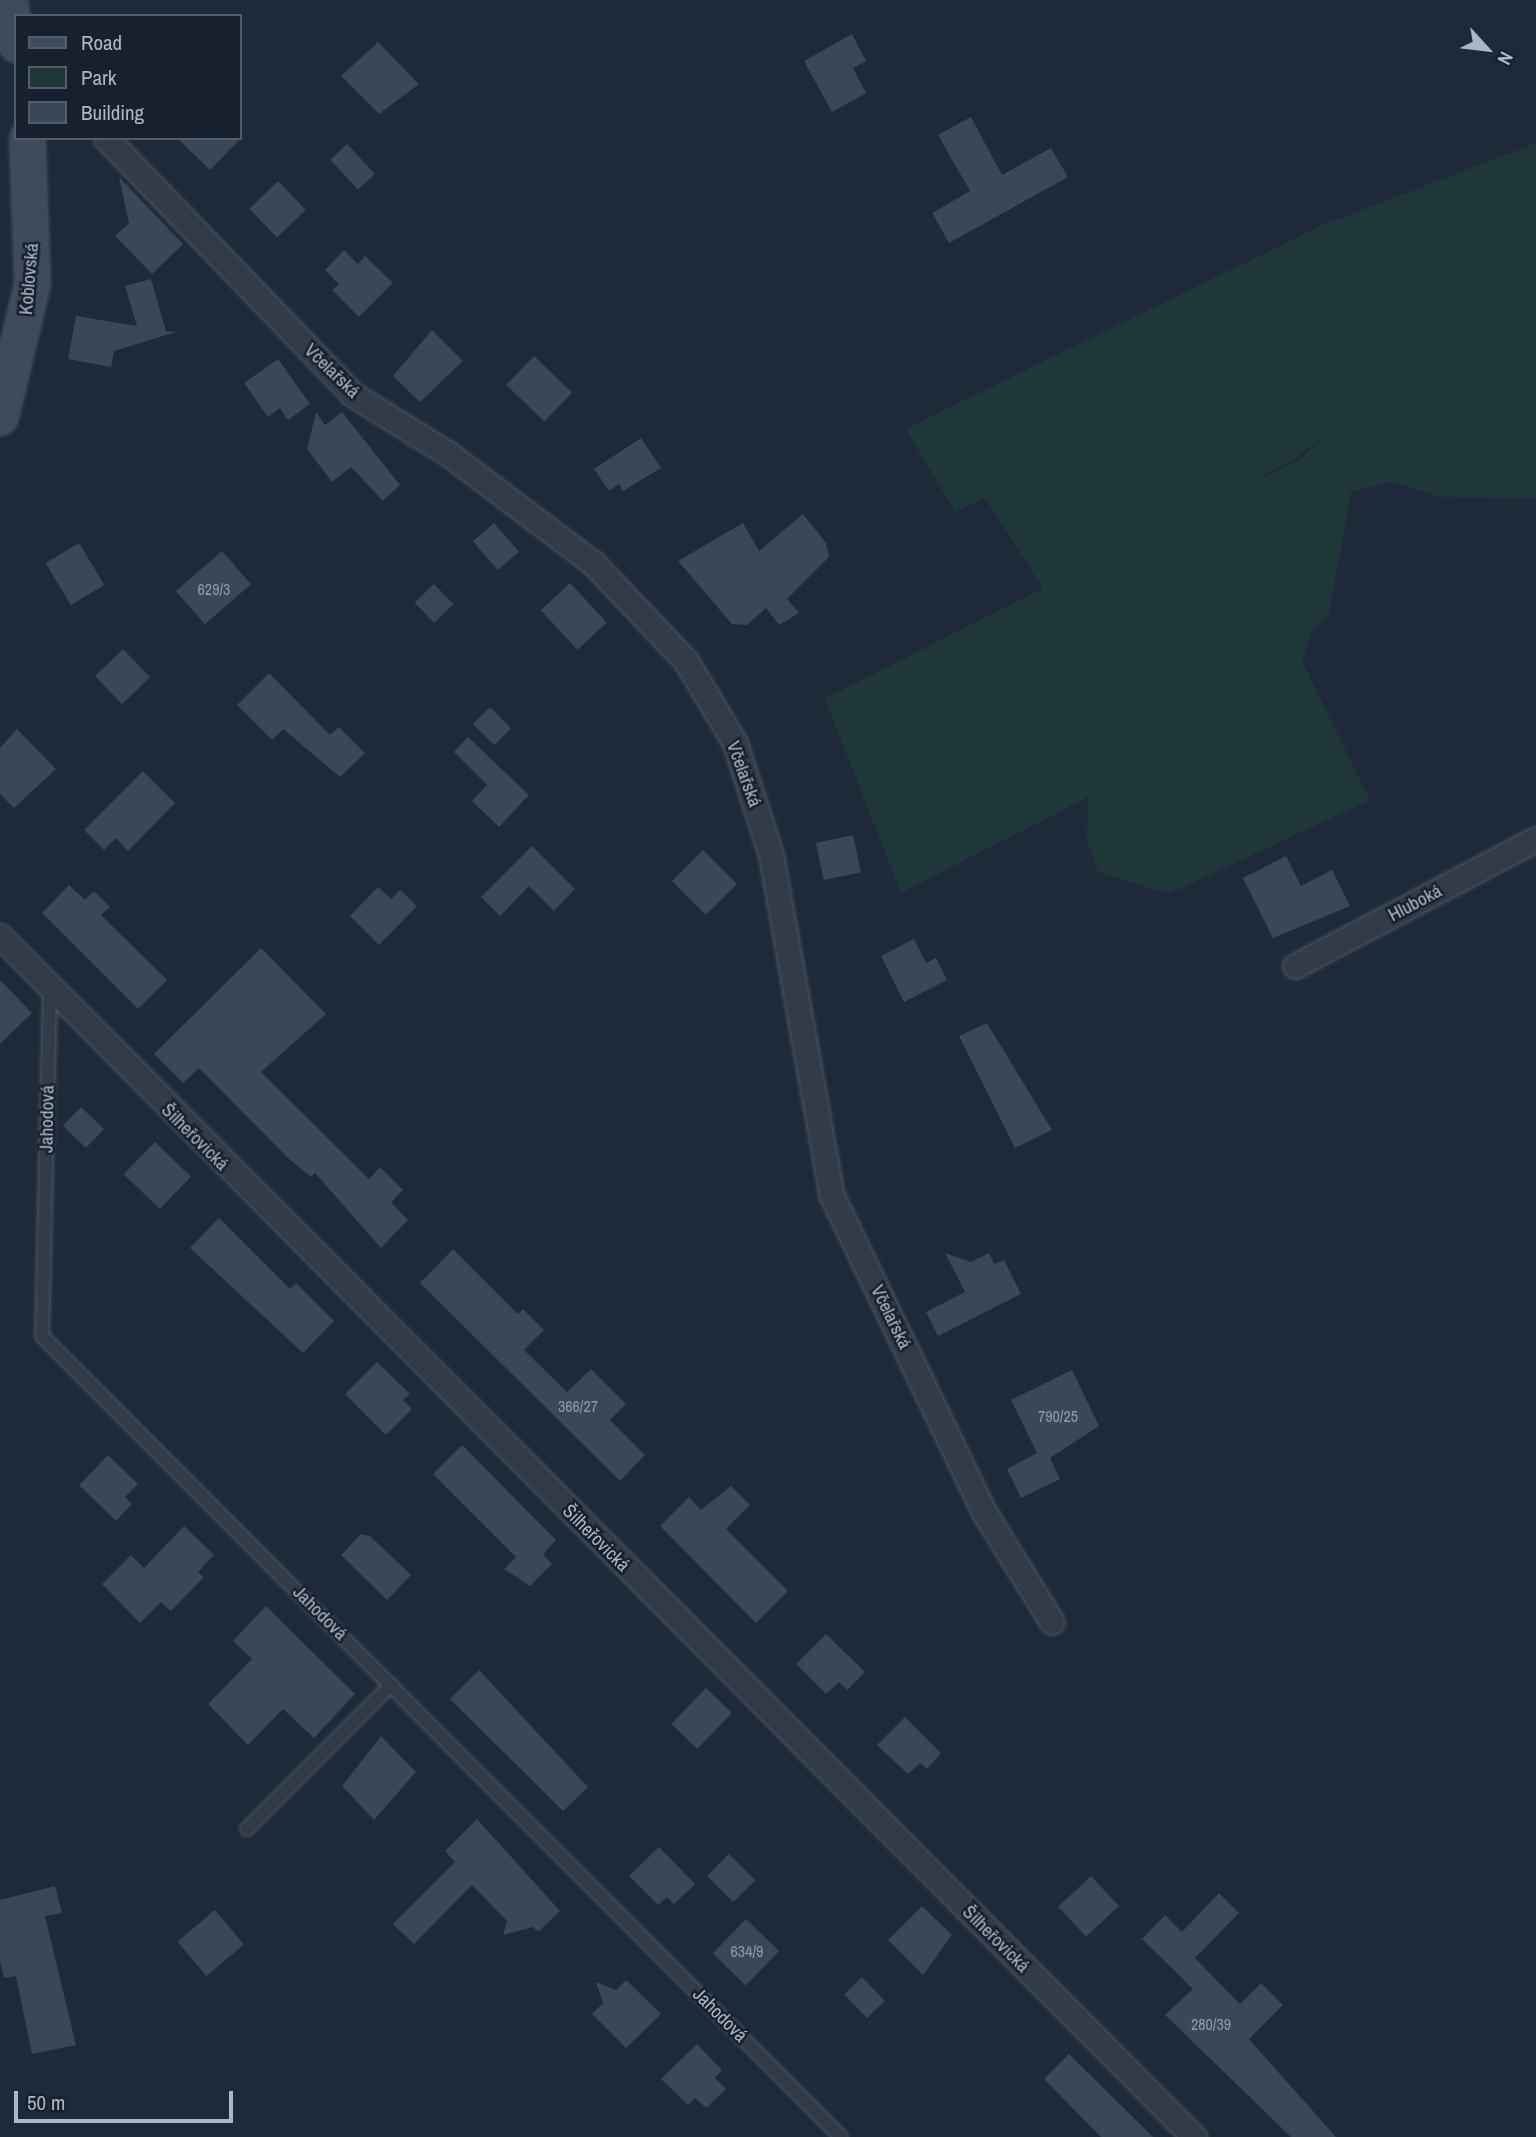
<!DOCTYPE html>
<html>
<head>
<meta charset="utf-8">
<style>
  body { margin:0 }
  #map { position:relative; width:1536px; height:2137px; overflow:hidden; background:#1e2939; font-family:"Archivo Narrow",sans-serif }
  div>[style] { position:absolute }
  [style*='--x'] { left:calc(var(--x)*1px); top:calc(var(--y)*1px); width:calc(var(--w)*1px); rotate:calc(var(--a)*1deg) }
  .green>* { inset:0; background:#20373a }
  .building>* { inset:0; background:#394759; transform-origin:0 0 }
  .roads { filter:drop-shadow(0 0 2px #4c5664) drop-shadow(0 0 2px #4c5664) }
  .lane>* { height:12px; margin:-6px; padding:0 6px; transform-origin:6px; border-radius:6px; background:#313b49 }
  .street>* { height:23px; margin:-11.5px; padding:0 11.5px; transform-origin:11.5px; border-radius:11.5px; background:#313b49 }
  .secondary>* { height:33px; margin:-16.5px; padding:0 16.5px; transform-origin:16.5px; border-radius:16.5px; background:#3f4a5d }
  span { translate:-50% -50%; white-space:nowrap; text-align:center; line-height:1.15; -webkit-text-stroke:5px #17202e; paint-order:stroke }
  .number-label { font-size:16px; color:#8e9aab }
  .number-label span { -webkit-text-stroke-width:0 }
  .street-label { font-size:19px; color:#abb6c6 }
  .legend { position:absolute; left:14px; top:14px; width:228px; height:126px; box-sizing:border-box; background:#17202e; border:2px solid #525c6b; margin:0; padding:9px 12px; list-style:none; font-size:21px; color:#abb6c6 }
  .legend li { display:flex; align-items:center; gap:14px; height:35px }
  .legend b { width:35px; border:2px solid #525c6b }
  .north { position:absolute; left:1452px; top:14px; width:70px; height:70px; -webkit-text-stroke:5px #17202e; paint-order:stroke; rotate:117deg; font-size:19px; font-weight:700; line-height:28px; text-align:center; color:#abb6c6 }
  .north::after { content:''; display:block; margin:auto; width:24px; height:32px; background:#abb6c6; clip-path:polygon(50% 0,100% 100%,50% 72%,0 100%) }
  .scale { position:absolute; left:14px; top:2091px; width:219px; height:32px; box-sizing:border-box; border:4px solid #abb6c6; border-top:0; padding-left:9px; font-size:21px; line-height:24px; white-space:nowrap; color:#abb6c6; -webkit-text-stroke:5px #17202e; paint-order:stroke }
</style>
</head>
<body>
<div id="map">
  <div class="green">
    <div style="clip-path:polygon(evenodd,1536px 143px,1536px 498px,1441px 497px,1391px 482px,1351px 492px,1329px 615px,1312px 631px,1302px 661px,1370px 800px,1169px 894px,1098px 872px,1087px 840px,1088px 797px,901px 893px,825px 699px,1043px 588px,985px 498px,955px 512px,906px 429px,1320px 226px,1536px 143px,1325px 435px,1298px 461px,1253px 482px,1296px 458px,1325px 435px)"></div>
  </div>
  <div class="building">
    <div style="clip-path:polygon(852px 34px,866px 61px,853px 68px,866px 93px,832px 112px,804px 61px)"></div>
    <div style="clip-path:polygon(378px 42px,419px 84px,379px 114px,341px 76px)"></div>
    <div style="clip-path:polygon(971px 117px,1002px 175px,1051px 148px,1068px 177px,949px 243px,932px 213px,970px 191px,938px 135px)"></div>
    <div style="clip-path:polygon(177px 138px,241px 138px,210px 170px)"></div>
    <div style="left:347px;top:144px;width:41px;height:23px;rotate:47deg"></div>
    <div style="clip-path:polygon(119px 177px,183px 244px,152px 274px,115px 236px,129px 223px)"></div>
    <div style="left:278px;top:181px;width:40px;height:40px;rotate:46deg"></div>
    <div style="clip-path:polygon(344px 250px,358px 264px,365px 256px,393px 283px,359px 317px,332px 290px,339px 284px,325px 270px)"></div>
    <div style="clip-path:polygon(151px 279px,166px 331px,176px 332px,114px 351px,111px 367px,68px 359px,76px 316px,137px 326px,125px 286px)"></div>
    <div style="clip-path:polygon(432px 330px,463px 361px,420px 402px,393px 376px)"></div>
    <div style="left:534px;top:356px;width:53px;height:40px;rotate:44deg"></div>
    <div style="clip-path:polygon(278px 359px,310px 404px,288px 420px,280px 408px,268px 417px,244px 383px)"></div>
    <div style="clip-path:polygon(316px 412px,325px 425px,342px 412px,400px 485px,383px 501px,351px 467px,332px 482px,307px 449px)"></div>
    <div style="clip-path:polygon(641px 438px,661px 468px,623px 491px,619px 484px,609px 491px,594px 469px)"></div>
    <div style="clip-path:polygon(803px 514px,826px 543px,829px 557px,787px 599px,799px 613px,779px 625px,766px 608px,747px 625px,732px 624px,678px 561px,743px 523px,759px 551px)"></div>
    <div style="left:494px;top:523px;width:38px;height:28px;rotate:49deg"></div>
    <div style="left:79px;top:543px;width:49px;height:39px;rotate:59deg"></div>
    <div style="left:222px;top:551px;width:44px;height:61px;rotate:49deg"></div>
    <div style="left:570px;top:583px;width:54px;height:40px;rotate:47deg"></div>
    <div style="left:434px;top:584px;width:28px;height:27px;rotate:46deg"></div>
    <div style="left:123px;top:649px;width:39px;height:39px;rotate:46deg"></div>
    <div style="clip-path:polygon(269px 673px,330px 735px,339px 727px,365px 753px,340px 777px,283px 729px,272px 740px,237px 705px)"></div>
    <div style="left:490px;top:707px;width:30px;height:24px;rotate:45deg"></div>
    <div style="clip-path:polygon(17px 729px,56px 769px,14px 808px,0 794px,0 748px)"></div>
    <div style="clip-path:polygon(468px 737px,529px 795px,499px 827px,472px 801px,487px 785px,454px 752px)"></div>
    <div style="clip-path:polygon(143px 771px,175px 803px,128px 851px,116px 838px,104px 850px,84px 830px)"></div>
    <div style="left:853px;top:835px;width:38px;height:38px;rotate:78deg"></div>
    <div style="clip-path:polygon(532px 846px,575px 889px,554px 911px,529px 886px,500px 916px,481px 897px)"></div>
    <div style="left:703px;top:850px;width:48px;height:44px;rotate:45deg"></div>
    <div style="clip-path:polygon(1286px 856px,1301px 886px,1332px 870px,1350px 906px,1273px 938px,1243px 878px)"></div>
    <div style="clip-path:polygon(69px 885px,85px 900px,94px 891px,110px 907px,101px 915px,167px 980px,138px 1009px,42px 913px)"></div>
    <div style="clip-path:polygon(378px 887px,391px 899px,400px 890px,417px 906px,379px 945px,350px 916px)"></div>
    <div style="clip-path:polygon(914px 939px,926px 963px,936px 958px,947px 980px,904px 1002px,881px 956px)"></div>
    <div style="clip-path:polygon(261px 948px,326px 1014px,261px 1072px,369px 1179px,380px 1167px,403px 1190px,391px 1202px,408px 1220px,381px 1248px,315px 1173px,311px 1177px,289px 1159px,199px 1068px,183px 1083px,154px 1054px)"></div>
    <div style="clip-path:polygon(0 980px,32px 1013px,0 1044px)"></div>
    <div style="clip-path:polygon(987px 1023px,1052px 1130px,1015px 1148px,959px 1036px)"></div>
    <div style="left:81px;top:1107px;width:32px;height:26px;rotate:44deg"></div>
    <div style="left:155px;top:1142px;width:50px;height:45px;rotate:44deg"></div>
    <div style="clip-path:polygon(219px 1218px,290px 1289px,296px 1283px,334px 1321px,303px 1353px,190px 1248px)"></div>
    <div style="clip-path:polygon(453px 1249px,518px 1314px,523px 1309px,544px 1330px,524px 1350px,567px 1392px,591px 1369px,626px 1404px,610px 1420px,645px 1455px,620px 1481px,420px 1283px)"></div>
    <div style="clip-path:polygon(945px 1253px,971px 1262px,989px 1253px,994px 1264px,1004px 1260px,1021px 1294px,938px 1336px,926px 1312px,965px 1292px)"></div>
    <div style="clip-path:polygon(377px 1362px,410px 1394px,403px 1400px,412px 1409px,386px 1435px,345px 1394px)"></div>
    <div style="clip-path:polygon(1072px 1370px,1099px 1426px,1050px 1458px,1060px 1479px,1021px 1498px,1007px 1469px,1037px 1453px,1011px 1400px)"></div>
    <div style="clip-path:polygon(462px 1445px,556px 1540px,543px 1554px,552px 1564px,530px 1586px,504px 1569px,516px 1557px,433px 1474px)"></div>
    <div style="clip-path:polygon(108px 1455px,138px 1484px,125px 1497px,132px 1504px,116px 1521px,79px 1485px)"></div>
    <div style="clip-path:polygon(731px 1486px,750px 1505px,726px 1529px,788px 1591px,756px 1623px,660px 1526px,689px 1497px,701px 1510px)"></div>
    <div style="clip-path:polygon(184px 1526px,214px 1555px,198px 1572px,204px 1577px,171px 1611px,161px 1602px,140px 1623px,102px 1584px,131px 1555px,144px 1568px)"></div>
    <div style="clip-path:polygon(361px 1534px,370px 1536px,411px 1575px,387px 1600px,341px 1555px)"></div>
    <div style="clip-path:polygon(266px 1606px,355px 1694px,314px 1738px,283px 1709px,248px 1745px,208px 1704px,252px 1659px,233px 1641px)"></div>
    <div style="clip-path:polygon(826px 1634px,865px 1672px,847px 1690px,839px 1682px,826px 1694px,796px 1664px)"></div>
    <div style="clip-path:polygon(479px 1670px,588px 1787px,563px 1811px,450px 1699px)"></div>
    <div style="left:706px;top:1688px;width:36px;height:50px;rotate:44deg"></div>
    <div style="clip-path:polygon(905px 1717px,941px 1753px,927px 1769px,920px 1763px,908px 1774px,877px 1745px)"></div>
    <div style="clip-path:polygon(381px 1736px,416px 1772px,374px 1820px,342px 1786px)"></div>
    <div style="clip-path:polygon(477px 1819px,560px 1911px,538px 1932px,533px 1927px,503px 1935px,507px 1921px,472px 1885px,414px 1944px,393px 1924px,455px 1862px,445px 1851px)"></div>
    <div style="clip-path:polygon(659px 1847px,695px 1884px,674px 1904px,667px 1897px,658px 1905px,629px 1876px)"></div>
    <div style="left:729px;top:1854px;width:37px;height:31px;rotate:45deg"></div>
    <div style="left:1091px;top:1876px;width:41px;height:45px;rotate:47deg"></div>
    <div style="clip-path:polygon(55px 1886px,62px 1913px,45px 1916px,76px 2045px,32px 2054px,16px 1976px,4px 1978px,0 1961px,0 1900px)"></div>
    <div style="clip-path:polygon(1219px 1893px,1239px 1913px,1195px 1958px,1240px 2004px,1261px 1983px,1283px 2005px,1249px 2039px,1336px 2137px,1291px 2137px,1165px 2015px,1193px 1989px,1142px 1939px,1165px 1915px,1182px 1932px)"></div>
    <div style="clip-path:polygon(922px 1906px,952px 1935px,923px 1975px,888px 1940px)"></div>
    <div style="left:215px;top:1910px;width:45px;height:49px;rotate:50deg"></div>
    <div style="left:746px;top:1919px;width:46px;height:48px;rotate:44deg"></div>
    <div style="left:862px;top:1977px;width:33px;height:25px;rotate:46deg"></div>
    <div style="clip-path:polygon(626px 1980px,661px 2014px,626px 2048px,592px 2014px,603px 2003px,596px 1982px,616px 1990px)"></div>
    <div style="clip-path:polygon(697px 2044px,722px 2070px,715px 2078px,726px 2089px,706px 2108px,695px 2098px,688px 2105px,661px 2079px)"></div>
    <div style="clip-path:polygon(1069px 2054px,1153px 2137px,1101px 2137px,1044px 2079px)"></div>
  </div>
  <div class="roads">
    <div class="lane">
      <div style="--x:50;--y:989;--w:347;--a:91.3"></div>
      <div style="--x:42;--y:1336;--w:1131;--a:45.07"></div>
      <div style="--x:247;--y:1829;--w:204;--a:-45"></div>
    </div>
    <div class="street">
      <div style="--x:106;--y:138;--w:355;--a:46.1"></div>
      <div style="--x:352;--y:394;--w:115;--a:31.9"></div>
      <div style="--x:450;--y:455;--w:179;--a:37.1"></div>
      <div style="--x:593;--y:563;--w:135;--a:46.5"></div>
      <div style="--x:686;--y:661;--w:96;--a:59.1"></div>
      <div style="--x:735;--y:743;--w:118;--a:72.2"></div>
      <div style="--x:771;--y:855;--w:346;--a:79.9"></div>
      <div style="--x:832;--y:1196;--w:351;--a:64.3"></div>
      <div style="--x:984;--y:1512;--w:129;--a:58.3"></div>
      <div style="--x:0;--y:936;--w:1694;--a:45.17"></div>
      <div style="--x:1295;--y:966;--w:272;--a:-27.8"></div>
    </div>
    <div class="secondary">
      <div style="--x:9;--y:0;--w:45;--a:81"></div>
      <div style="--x:0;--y:417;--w:137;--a:-76.5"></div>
      <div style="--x:32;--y:284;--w:146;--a:-92"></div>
    </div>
  </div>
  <div class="number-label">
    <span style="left:214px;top:589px">629/3</span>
    <span style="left:578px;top:1406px">366/27</span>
    <span style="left:1058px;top:1416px">790/25</span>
    <span style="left:747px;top:1951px">634/9</span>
    <span style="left:1211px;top:2024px">280/39</span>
  </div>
  <div class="street-label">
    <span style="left:29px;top:279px;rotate:-85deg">Koblovská</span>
    <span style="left:332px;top:371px;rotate:44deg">Včelařská</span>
    <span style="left:744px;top:774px;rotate:70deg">Včelařská</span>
    <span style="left:1415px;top:903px;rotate:-28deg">Hluboká</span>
    <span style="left:47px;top:1119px;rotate:-89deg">Jahodová</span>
    <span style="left:195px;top:1137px;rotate:45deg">Šilheřovická</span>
    <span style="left:891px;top:1317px;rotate:64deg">Včelařská</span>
    <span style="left:596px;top:1538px;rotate:45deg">Šilheřovická</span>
    <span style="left:320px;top:1613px;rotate:45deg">Jahodová</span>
    <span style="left:996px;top:1939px;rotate:45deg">Šilheřovická</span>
    <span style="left:720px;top:2015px;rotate:45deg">Jahodová</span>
  </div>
  <ul class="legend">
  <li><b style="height:9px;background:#3f4a5d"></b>Road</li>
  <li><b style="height:19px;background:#20373a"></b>Park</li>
  <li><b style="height:19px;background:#394759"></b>Building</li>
  </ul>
  <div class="north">N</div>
  <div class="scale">50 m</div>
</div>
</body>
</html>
